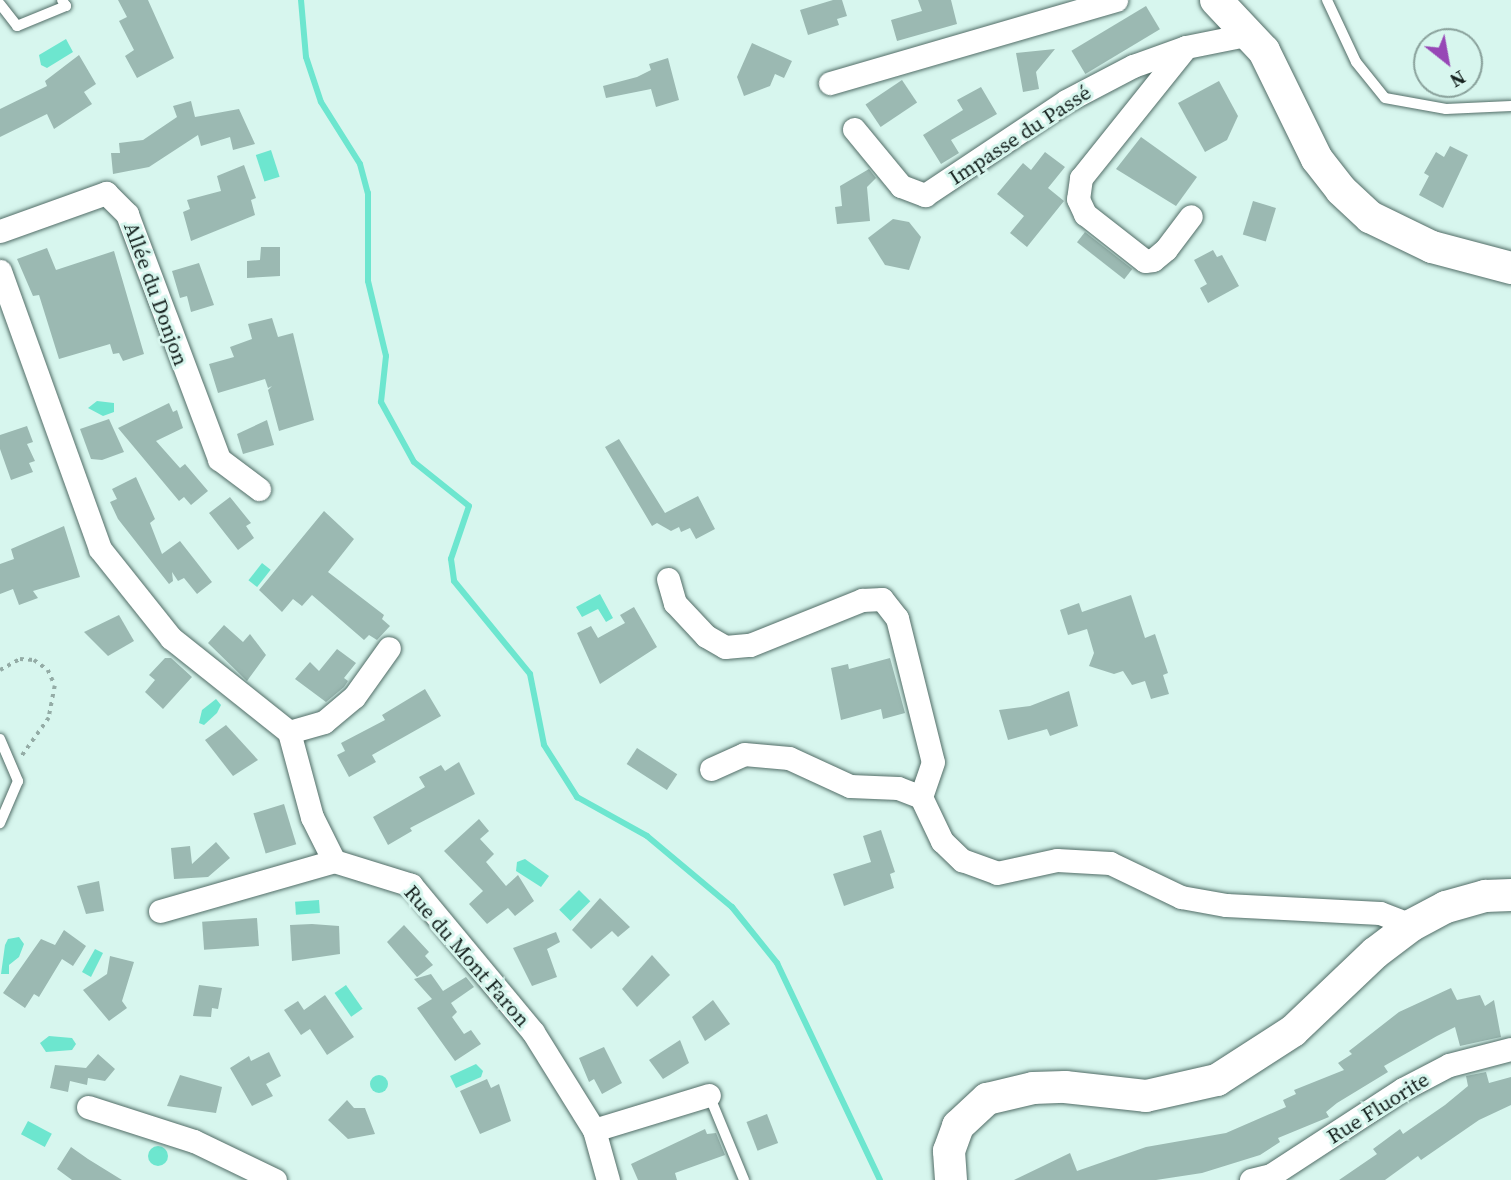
<!DOCTYPE html>
<html>
<head>
<meta charset="utf-8">
<style>
  body { margin:0 }
  #map { position:relative; width:1511px; height:1180px; overflow:hidden; background:#d7f6ee; font-family:"Source Serif 4",serif }
  div>[style] { position:absolute }
  [style*='--x'] { left:calc(var(--x)*1px); top:calc(var(--y)*1px); width:calc(var(--w)*1px); rotate:calc(var(--a)*1deg) }
  .water>* { inset:0; background:#6de6cf; transform-origin:0 0 }
  .round { border-radius:50% }
  .stream>* { height:6px; margin:-3px; padding:0 3px; transform-origin:3px; border-radius:3px; background:#6de6cf }
  .building>* { inset:0; background:#9bb9b2; transform-origin:0 0 }
  .path>* { height:3.5px; margin-top:-1.75px; transform-origin:0; background:repeating-linear-gradient(90deg,#94aca6 0 3.5px,transparent 0 8.5px) }
  .roads { filter:drop-shadow(0 0 2px #526d67) drop-shadow(0 0 2px #526d67) }
  .lane>* { height:10px; margin:-5px; padding:0 5px; transform-origin:5px; border-radius:5px; background:#fff }
  .street>* { height:23px; margin:-11.5px; padding:0 11.5px; transform-origin:11.5px; border-radius:11.5px; background:#fff }
  .secondary>* { height:32px; margin:-16px; padding:0 16px; transform-origin:16px; border-radius:16px; background:#fff }
  span { translate:-50% -50%; white-space:nowrap; text-align:center; line-height:1.15; -webkit-text-stroke:6px #d7f6ee; paint-order:stroke }
  .street-label { font-size:21px; color:#15211e }
  .north { position:absolute; left:1413px; top:28px; width:70px; height:70px; box-sizing:border-box; background:#d7f6ee; border:2px solid #89a19b; border-radius:50%; rotate:149deg; font-size:19px; font-weight:700; line-height:28px; text-align:center; color:#15211e }
  .north::after { content:''; display:block; margin:auto; width:24px; height:32px; background:#9747b6; clip-path:polygon(50% 0,100% 100%,50% 72%,0 100%) }
</style>
</head>
<body>
<div id="map">
  <div class="water">
    <div style="clip-path:polygon(66px 39px,73px 52px,47px 68px,41px 65px,39px 55px)"></div>
    <div style="left:271px;top:150px;width:28px;height:16px;rotate:72deg"></div>
    <div style="clip-path:polygon(97px 401px,114px 403px,114px 412px,103px 416px,88px 408px)"></div>
    <div style="left:262px;top:563px;width:11px;height:22px;rotate:38deg"></div>
    <div style="clip-path:polygon(600px 594px,613px 618px,606px 622px,598px 609px,582px 617px,576px 607px)"></div>
    <div style="clip-path:polygon(216px 699px,221px 705px,217px 713px,204px 725px,199px 723px,202px 710px)"></div>
    <div style="clip-path:polygon(525px 859px,549px 876px,541px 887px,516px 871px,517px 862px)"></div>
    <div style="left:579px;top:890px;width:16px;height:28px;rotate:45deg"></div>
    <div style="left:319px;top:900px;width:13px;height:24px;rotate:86deg"></div>
    <div style="clip-path:polygon(19px 937px,24px 944px,19px 957px,9px 965px,9px 974px,1px 974px,5px 945px,8px 939px)"></div>
    <div style="clip-path:polygon(95px 949px,103px 953px,91px 977px,82px 972px)"></div>
    <div style="left:346px;top:985px;width:29px;height:14px;rotate:55deg"></div>
    <div style="clip-path:polygon(49px 1036px,72px 1038px,76px 1044px,72px 1050px,46px 1052px,40px 1043px)"></div>
    <div style="clip-path:polygon(476px 1064px,483px 1071px,481px 1077px,456px 1088px,450px 1076px)"></div>
    <div class="round" style="left:370px;top:1075px;width:18px;height:18px"></div>
    <div style="left:28px;top:1121px;width:27px;height:15px;rotate:28deg"></div>
    <div class="round" style="left:148px;top:1146px;width:20px;height:20px"></div>
  </div>
  <div class="stream">
    <div style="--x:301;--y:0;--w:57;--a:85"></div>
    <div style="--x:306;--y:57;--w:47;--a:71.6"></div>
    <div style="--x:321;--y:102;--w:73;--a:57.8"></div>
    <div style="--x:360;--y:164;--w:30;--a:75"></div>
    <div style="--x:368;--y:193;--w:88;--a:90"></div>
    <div style="--x:368;--y:281;--w:77;--a:76.5"></div>
    <div style="--x:386;--y:356;--w:46;--a:96.2"></div>
    <div style="--x:381;--y:402;--w:68;--a:61.2"></div>
    <div style="--x:414;--y:462;--w:70;--a:38.7"></div>
    <div style="--x:469;--y:506;--w:56;--a:108.8"></div>
    <div style="--x:451;--y:559;--w:22;--a:82"></div>
    <div style="--x:454;--y:581;--w:120;--a:50.7"></div>
    <div style="--x:530;--y:674;--w:72;--a:78.8"></div>
    <div style="--x:544;--y:745;--w:62;--a:57.6"></div>
    <div style="--x:577;--y:797;--w:80;--a:29.1"></div>
    <div style="--x:647;--y:836;--w:111;--a:39.9"></div>
    <div style="--x:732;--y:907;--w:72;--a:51.2"></div>
    <div style="--x:777;--y:963;--w:240;--a:64.6"></div>
  </div>
  <div class="building">
    <div style="clip-path:polygon(118px 0,148px 0,174px 58px,137px 78px,125px 56px,134px 50px,119px 21px,127px 17px)"></div>
    <div style="clip-path:polygon(833px 0,842px 0,847px 16px,837px 19px,839px 25px,808px 35px,800px 10px)"></div>
    <div style="clip-path:polygon(918px 0,951px 0,957px 24px,897px 41px,891px 20px,922px 11px)"></div>
    <div style="left:1146px;top:6px;width:27px;height:87px;rotate:59deg"></div>
    <div style="clip-path:polygon(752px 43px,792px 61px,784px 78px,775px 74px,770px 86px,744px 96px,737px 77px)"></div>
    <div style="clip-path:polygon(1055px 49px,1036px 72px,1039px 89px,1023px 92px,1016px 53px)"></div>
    <div style="clip-path:polygon(79px 55px,96px 84px,84px 92px,92px 104px,54px 129px,47px 114px,0 137px,0 109px,47px 86px,45px 81px)"></div>
    <div style="clip-path:polygon(668px 58px,679px 100px,656px 107px,651px 89px,606px 98px,603px 86px,637px 77px,651px 70px,649px 64px)"></div>
    <div style="left:902px;top:80px;width:27px;height:44px;rotate:56deg"></div>
    <div style="clip-path:polygon(1219px 81px,1238px 116px,1227px 140px,1205px 152px,1178px 103px)"></div>
    <div style="clip-path:polygon(981px 87px,997px 114px,951px 140px,959px 153px,941px 164px,923px 135px,963px 110px,957px 100px)"></div>
    <div style="clip-path:polygon(191px 101px,195px 117px,239px 109px,255px 144px,233px 150px,230px 137px,201px 146px,198px 135px,149px 167px,113px 174px,111px 153px,120px 153px,119px 143px,143px 140px,177px 117px,173px 106px)"></div>
    <div style="clip-path:polygon(1141px 137px,1197px 177px,1176px 206px,1116px 169px)"></div>
    <div style="clip-path:polygon(1450px 146px,1468px 155px,1443px 208px,1419px 195px,1429px 176px,1424px 173px,1436px 152px,1444px 157px)"></div>
    <div style="clip-path:polygon(1045px 152px,1065px 167px,1048px 188px,1064px 201px,1027px 247px,1010px 233px,1024px 216px,997px 194px,1023px 163px,1031px 170px)"></div>
    <div style="clip-path:polygon(244px 165px,256px 198px,251px 200px,255px 215px,191px 241px,183px 212px,190px 209px,187px 200px,221px 191px,217px 176px)"></div>
    <div style="clip-path:polygon(869px 169px,876px 178px,867px 187px,870px 221px,837px 224px,835px 207px,842px 206px,840px 186px)"></div>
    <div style="left:1253px;top:201px;width:24px;height:35px;rotate:17deg"></div>
    <div style="clip-path:polygon(893px 219px,909px 222px,921px 237px,909px 270px,885px 265px,868px 238px)"></div>
    <div style="left:1085px;top:232px;width:60px;height:13px;rotate:38deg"></div>
    <div style="clip-path:polygon(261px 247px,280px 247px,280px 276px,247px 278px,247px 261px,260px 260px)"></div>
    <div style="clip-path:polygon(47px 248px,56px 270px,114px 251px,144px 354px,123px 361px,119px 353px,113px 354px,110px 344px,59px 359px,39px 295px,33px 296px,17px 259px)"></div>
    <div style="clip-path:polygon(1213px 250px,1217px 257px,1222px 255px,1239px 286px,1208px 303px,1200px 288px,1207px 284px,1194px 260px)"></div>
    <div style="clip-path:polygon(199px 263px,214px 305px,191px 312px,187px 296px,180px 298px,172px 271px)"></div>
    <div style="clip-path:polygon(272px 318px,278px 337px,293px 333px,314px 420px,279px 431px,268px 390px,272px 386px,268px 388px,265px 379px,218px 393px,209px 364px,234px 357px,230px 347px,252px 339px,248px 324px)"></div>
    <div style="clip-path:polygon(169px 403px,173px 412px,177px 410px,183px 428px,156px 441px,180px 468px,185px 464px,208px 491px,191px 505px,184px 497px,179px 501px,118px 428px)"></div>
    <div style="clip-path:polygon(109px 419px,124px 452px,102px 460px,91px 459px,80px 429px)"></div>
    <div style="clip-path:polygon(267px 420px,274px 445px,243px 454px,237px 434px)"></div>
    <div style="clip-path:polygon(27px 426px,33px 442px,27px 444px,35px 461px,29px 463px,33px 472px,11px 480px,0 449px,0 435px)"></div>
    <div style="clip-path:polygon(619px 439px,665px 513px,698px 496px,715px 529px,696px 539px,690px 528px,681px 532px,679px 527px,671px 531px,657px 523px,652px 526px,605px 447px)"></div>
    <div style="clip-path:polygon(136px 477px,155px 519px,150px 523px,162px 554px,180px 541px,212px 582px,197px 594px,184px 578px,178px 581px,172px 572px,173px 581px,169px 584px,118px 519px,110px 502px,117px 499px,112px 489px)"></div>
    <div style="clip-path:polygon(230px 497px,251px 523px,246px 526px,254px 538px,238px 550px,209px 513px)"></div>
    <div style="clip-path:polygon(324px 511px,354px 539px,328px 572px,384px 615px,382px 619px,390px 626px,377px 640px,369px 635px,364px 640px,312px 595px,302px 606px,293px 599px,282px 612px,259px 590px)"></div>
    <div style="clip-path:polygon(64px 526px,80px 577px,33px 591px,38px 598px,19px 605px,13px 589px,0 594px,0 564px,14px 559px,11px 549px)"></div>
    <div style="clip-path:polygon(1131px 595px,1145px 638px,1155px 634px,1168px 673px,1163px 675px,1169px 694px,1151px 699px,1145px 681px,1132px 685px,1123px 671px,1114px 674px,1089px 666px,1094px 653px,1087px 629px,1068px 635px,1060px 610px,1079px 603px,1082px 612px)"></div>
    <div style="clip-path:polygon(634px 607px,657px 647px,600px 684px,577px 633px,591px 626px,598px 638px,625px 623px,620px 615px)"></div>
    <div style="clip-path:polygon(119px 615px,134px 641px,108px 656px,84px 632px)"></div>
    <div style="clip-path:polygon(224px 625px,243px 642px,250px 634px,266px 655px,247px 681px,208px 643px)"></div>
    <div style="clip-path:polygon(337px 649px,356px 663px,344px 678px,348px 681px,344px 687px,326px 702px,295px 679px,310px 662px,319px 671px)"></div>
    <div style="clip-path:polygon(165px 658px,171px 658px,192px 677px,163px 709px,145px 692px,155px 680px,149px 675px)"></div>
    <div style="clip-path:polygon(890px 658px,905px 713px,883px 719px,881px 709px,841px 720px,831px 668px,848px 664px,849px 669px)"></div>
    <div style="clip-path:polygon(425px 689px,441px 716px,372px 755px,376px 762px,349px 777px,337px 755px,345px 751px,341px 743px,385px 720px,382px 715px)"></div>
    <div style="clip-path:polygon(1069px 691px,1078px 726px,1050px 736px,1047px 729px,1008px 740px,999px 710px,1030px 706px)"></div>
    <div style="clip-path:polygon(226px 725px,258px 760px,233px 776px,205px 740px)"></div>
    <div style="left:637px;top:748px;width:48px;height:19px;rotate:33deg"></div>
    <div style="clip-path:polygon(459px 762px,475px 794px,410px 828px,412px 831px,388px 845px,373px 817px,425px 787px,419px 777px,441px 765px,445px 771px)"></div>
    <div style="left:284px;top:804px;width:42px;height:32px;rotate:73deg"></div>
    <div style="clip-path:polygon(479px 819px,489px 831px,480px 839px,494px 854px,486px 862px,506px 886px,518px 875px,534px 901px,515px 916px,508px 908px,487px 924px,469px 904px,483px 891px,444px 851px)"></div>
    <div style="clip-path:polygon(881px 830px,895px 872px,890px 874px,894px 888px,844px 906px,833px 874px,871px 862px,863px 836px)"></div>
    <div style="clip-path:polygon(216px 842px,230px 858px,208px 877px,174px 879px,171px 848px,190px 846px,192px 864px)"></div>
    <div style="clip-path:polygon(99px 881px,104px 911px,86px 914px,77px 886px)"></div>
    <div style="clip-path:polygon(600px 898px,630px 927px,618px 937px,612px 931px,591px 949px,572px 930px)"></div>
    <div style="left:257px;top:918px;width:28px;height:55px;rotate:86deg"></div>
    <div style="clip-path:polygon(312px 924px,339px 926px,340px 954px,292px 961px,290px 925px)"></div>
    <div style="clip-path:polygon(404px 925px,429px 952px,425px 956px,433px 965px,417px 977px,387px 942px)"></div>
    <div style="clip-path:polygon(64px 930px,86px 946px,73px 966px,62px 959px,39px 997px,34px 994px,25px 1008px,3px 993px,41px 939px,55px 945px)"></div>
    <div style="clip-path:polygon(556px 932px,560px 942px,547px 949px,557px 977px,532px 986px,513px 948px)"></div>
    <div style="clip-path:polygon(652px 955px,670px 975px,637px 1007px,622px 989px)"></div>
    <div style="clip-path:polygon(110px 956px,134px 962px,122px 1001px,127px 1008px,109px 1021px,83px 990px,107px 974px)"></div>
    <div style="clip-path:polygon(431px 974px,443px 991px,466px 977px,474px 987px,451px 1003px,457px 1012px,452px 1017px,464px 1034px,471px 1030px,481px 1044px,455px 1061px,417px 1008px,432px 999px,414px 979px)"></div>
    <div style="clip-path:polygon(199px 985px,222px 988px,218px 1009px,212px 1008px,211px 1017px,193px 1016px)"></div>
    <div style="clip-path:polygon(1451px 988px,1457px 1000px,1480px 995px,1485px 1006px,1494px 1000px,1501px 1037px,1460px 1046px,1455px 1027px,1437px 1036px,1384px 1066px,1388px 1072px,1337px 1103px,1326px 1112px,1329px 1117px,1278px 1138px,1280px 1142px,1260px 1155px,1202px 1173px,1156px 1180px,1014px 1180px,1070px 1153px,1077px 1171px,1146px 1147px,1226px 1133px,1286px 1107px,1283px 1100px,1296px 1094px,1294px 1090px,1344px 1070px,1338px 1063px,1352px 1054px,1349px 1051px,1399px 1012px)"></div>
    <div style="clip-path:polygon(325px 995px,354px 1037px,327px 1055px,310px 1029px,301px 1035px,284px 1010px,298px 1001px,304px 1010px)"></div>
    <div style="clip-path:polygon(713px 1000px,730px 1024px,705px 1041px,692px 1017px)"></div>
    <div style="clip-path:polygon(680px 1040px,689px 1063px,663px 1079px,649px 1060px)"></div>
    <div style="clip-path:polygon(604px 1047px,622px 1083px,602px 1094px,594px 1079px,589px 1082px,579px 1058px)"></div>
    <div style="clip-path:polygon(269px 1052px,281px 1076px,266px 1084px,273px 1096px,252px 1106px,230px 1068px,249px 1056px,251px 1061px)"></div>
    <div style="clip-path:polygon(98px 1054px,115px 1069px,105px 1081px,88px 1078px,87px 1085px,70px 1081px,68px 1092px,50px 1088px,55px 1065px,86px 1068px)"></div>
    <div style="clip-path:polygon(1486px 1072px,1489px 1083px,1511px 1077px,1511px 1105px,1479px 1120px,1421px 1160px,1418px 1156px,1385px 1180px,1339px 1180px,1377px 1154px,1373px 1149px,1400px 1129px,1403px 1134px,1445px 1105px,1468px 1086px,1466px 1076px)"></div>
    <div style="clip-path:polygon(180px 1075px,222px 1087px,216px 1113px,167px 1106px)"></div>
    <div style="clip-path:polygon(487px 1079px,491px 1088px,499px 1084px,511px 1121px,480px 1134px,460px 1091px)"></div>
    <div style="clip-path:polygon(347px 1100px,354px 1108px,365px 1108px,375px 1134px,348px 1139px,328px 1120px)"></div>
    <div style="left:767px;top:1114px;width:31px;height:22px;rotate:69deg"></div>
    <div style="clip-path:polygon(705px 1129px,707px 1134px,716px 1133px,725px 1155px,675px 1173px,677px 1180px,638px 1180px,631px 1164px)"></div>
    <div style="clip-path:polygon(71px 1147px,88px 1159px,122px 1180px,72px 1180px,57px 1169px)"></div>
  </div>
  <div class="path">
    <div style="--x:0;--y:670;--w:23;--a:-29"></div>
    <div style="--x:20;--y:659;--w:14;--a:4"></div>
    <div style="--x:34;--y:660;--w:17;--a:36"></div>
    <div style="--x:48;--y:670;--w:17;--a:66"></div>
    <div style="--x:55;--y:686;--w:33;--a:101"></div>
    <div style="--x:49;--y:718;--w:47;--a:125.4"></div>
  </div>
  <div class="roads">
    <div class="lane">
      <div style="--x:1327;--y:0;--w:68;--a:64.9"></div>
      <div style="--x:1356;--y:62;--w:46;--a:51.1"></div>
      <div style="--x:1385;--y:98;--w:62;--a:10.2"></div>
      <div style="--x:1446;--y:109;--w:65;--a:-2.6"></div>
      <div style="--x:0;--y:4;--w:28;--a:52"></div>
      <div style="--x:17;--y:26;--w:53;--a:-22.2"></div>
      <div style="--x:66;--y:6;--w:7;--a:-124"></div>
      <div style="--x:0;--y:739;--w:46;--a:66.8"></div>
      <div style="--x:18;--y:781;--w:46;--a:113.2"></div>
      <div style="--x:709;--y:1095;--w:92;--a:67.6"></div>
    </div>
    <div class="street">
      <div style="--x:1186;--y:47;--w:168;--a:128.7"></div>
      <div style="--x:1081;--y:178;--w:21;--a:98"></div>
      <div style="--x:1078;--y:199;--w:17;--a:65"></div>
      <div style="--x:1085;--y:214;--w:76;--a:38.1"></div>
      <div style="--x:1145;--y:261;--w:8;--a:-7"></div>
      <div style="--x:1153;--y:260;--w:17;--a:-40"></div>
      <div style="--x:1166;--y:249;--w:41;--a:-52.9"></div>
      <div style="--x:830;--y:83;--w:298;--a:-16.2"></div>
      <div style="--x:854;--y:129;--w:74;--a:50.5"></div>
      <div style="--x:901;--y:186;--w:26;--a:21"></div>
      <div style="--x:925;--y:195;--w:169;--a:-33.7"></div>
      <div style="--x:1066;--y:101;--w:76;--a:-27.6"></div>
      <div style="--x:1133;--y:66;--w:56;--a:-19.7"></div>
      <div style="--x:1186;--y:47;--w:66;--a:-11.3"></div>
      <div style="--x:0;--y:231;--w:113;--a:-19.7"></div>
      <div style="--x:106;--y:193;--w:30;--a:45"></div>
      <div style="--x:127;--y:214;--w:262;--a:69.4"></div>
      <div style="--x:219;--y:459;--w:50;--a:36.9"></div>
      <div style="--x:0;--y:271;--w:295;--a:70.2"></div>
      <div style="--x:100;--y:549;--w:114;--a:51.4"></div>
      <div style="--x:171;--y:638;--w:151;--a:38.5"></div>
      <div style="--x:289;--y:732;--w:88;--a:74.9"></div>
      <div style="--x:312;--y:817;--w:49;--a:63.4"></div>
      <div style="--x:668;--y:579;--w:25;--a:74"></div>
      <div style="--x:675;--y:603;--w:45;--a:46.8"></div>
      <div style="--x:706;--y:636;--w:22;--a:30"></div>
      <div style="--x:725;--y:647;--w:25;--a:-5"></div>
      <div style="--x:750;--y:645;--w:121;--a:-21.9"></div>
      <div style="--x:862;--y:600;--w:20;--a:-3"></div>
      <div style="--x:882;--y:599;--w:24;--a:52"></div>
      <div style="--x:897;--y:618;--w:148;--a:76"></div>
      <div style="--x:933;--y:762;--w:37;--a:109"></div>
      <div style="--x:921;--y:797;--w:49;--a:64.5"></div>
      <div style="--x:942;--y:841;--w:28;--a:44"></div>
      <div style="--x:962;--y:860;--w:37;--a:20"></div>
      <div style="--x:997;--y:873;--w:61;--a:-12.2"></div>
      <div style="--x:1057;--y:860;--w:53;--a:3.2"></div>
      <div style="--x:1110;--y:863;--w:79;--a:25.6"></div>
      <div style="--x:1181;--y:897;--w:46;--a:10.1"></div>
      <div style="--x:1226;--y:905;--w:154;--a:3"></div>
      <div style="--x:1380;--y:913;--w:34;--a:21"></div>
      <div style="--x:289;--y:732;--w:36;--a:-16"></div>
      <div style="--x:324;--y:722;--w:39;--a:-40"></div>
      <div style="--x:354;--y:697;--w:60;--a:-54.5"></div>
      <div style="--x:711;--y:769;--w:36;--a:-24"></div>
      <div style="--x:744;--y:754;--w:45;--a:5.1"></div>
      <div style="--x:789;--y:758;--w:67;--a:24.7"></div>
      <div style="--x:850;--y:786;--w:48;--a:2.4"></div>
      <div style="--x:898;--y:788;--w:25;--a:21"></div>
      <div style="--x:160;--y:911;--w:181;--a:-16"></div>
      <div style="--x:334;--y:861;--w:81;--a:17.3"></div>
      <div style="--x:411;--y:885;--w:191;--a:50.3"></div>
      <div style="--x:533;--y:1032;--w:115;--a:58.1"></div>
      <div style="--x:594;--y:1130;--w:52;--a:74.4"></div>
      <div style="--x:88;--y:1107;--w:111;--a:17.8"></div>
      <div style="--x:194;--y:1141;--w:90;--a:25.7"></div>
      <div style="--x:594;--y:1130;--w:120;--a:-16.9"></div>
      <div style="--x:1251;--y:1180;--w:21;--a:-14"></div>
      <div style="--x:1271;--y:1175;--w:158;--a:-33.1"></div>
      <div style="--x:1403;--y:1089;--w:52;--a:-27.6"></div>
      <div style="--x:1449;--y:1065;--w:64;--a:-14.5"></div>
    </div>
    <div class="secondary">
      <div style="--x:1216;--y:0;--w:70;--a:46.7"></div>
      <div style="--x:1264;--y:51;--w:120;--a:63.9"></div>
      <div style="--x:1317;--y:159;--w:39;--a:52"></div>
      <div style="--x:1341;--y:190;--w:40;--a:43"></div>
      <div style="--x:1370;--y:217;--w:69;--a:25.8"></div>
      <div style="--x:1432;--y:247;--w:82;--a:14.9"></div>
      <div style="--x:951;--y:1180;--w:29;--a:-94"></div>
      <div style="--x:949;--y:1151;--w:27;--a:-70"></div>
      <div style="--x:958;--y:1126;--w:40;--a:-43"></div>
      <div style="--x:987;--y:1099;--w:47;--a:-13.4"></div>
      <div style="--x:1033;--y:1088;--w:32;--a:-2"></div>
      <div style="--x:1065;--y:1087;--w:81;--a:6.3"></div>
      <div style="--x:1146;--y:1096;--w:73;--a:-12.7"></div>
      <div style="--x:1217;--y:1080;--w:90;--a:-32.8"></div>
      <div style="--x:1293;--y:1031;--w:113;--a:-43.6"></div>
      <div style="--x:1375;--y:953;--w:46;--a:-37.1"></div>
      <div style="--x:1412;--y:925;--w:38;--a:-28"></div>
      <div style="--x:1446;--y:907;--w:41;--a:-15.8"></div>
      <div style="--x:1485;--y:896;--w:26;--a:-2"></div>
    </div>
  </div>
  <div class="street-label">
    <span style="left:1020px;top:135px;rotate:-33deg">Impasse du Passé</span>
    <span style="left:156px;top:294px;rotate:70deg">Allée du Donjon</span>
    <span style="left:467px;top:956px;rotate:49deg">Rue du Mont Faron</span>
    <span style="left:1378px;top:1108px;rotate:-32deg">Rue Fluorite</span>
  </div>
  <div class="north">N</div>
</div>
</body>
</html>
